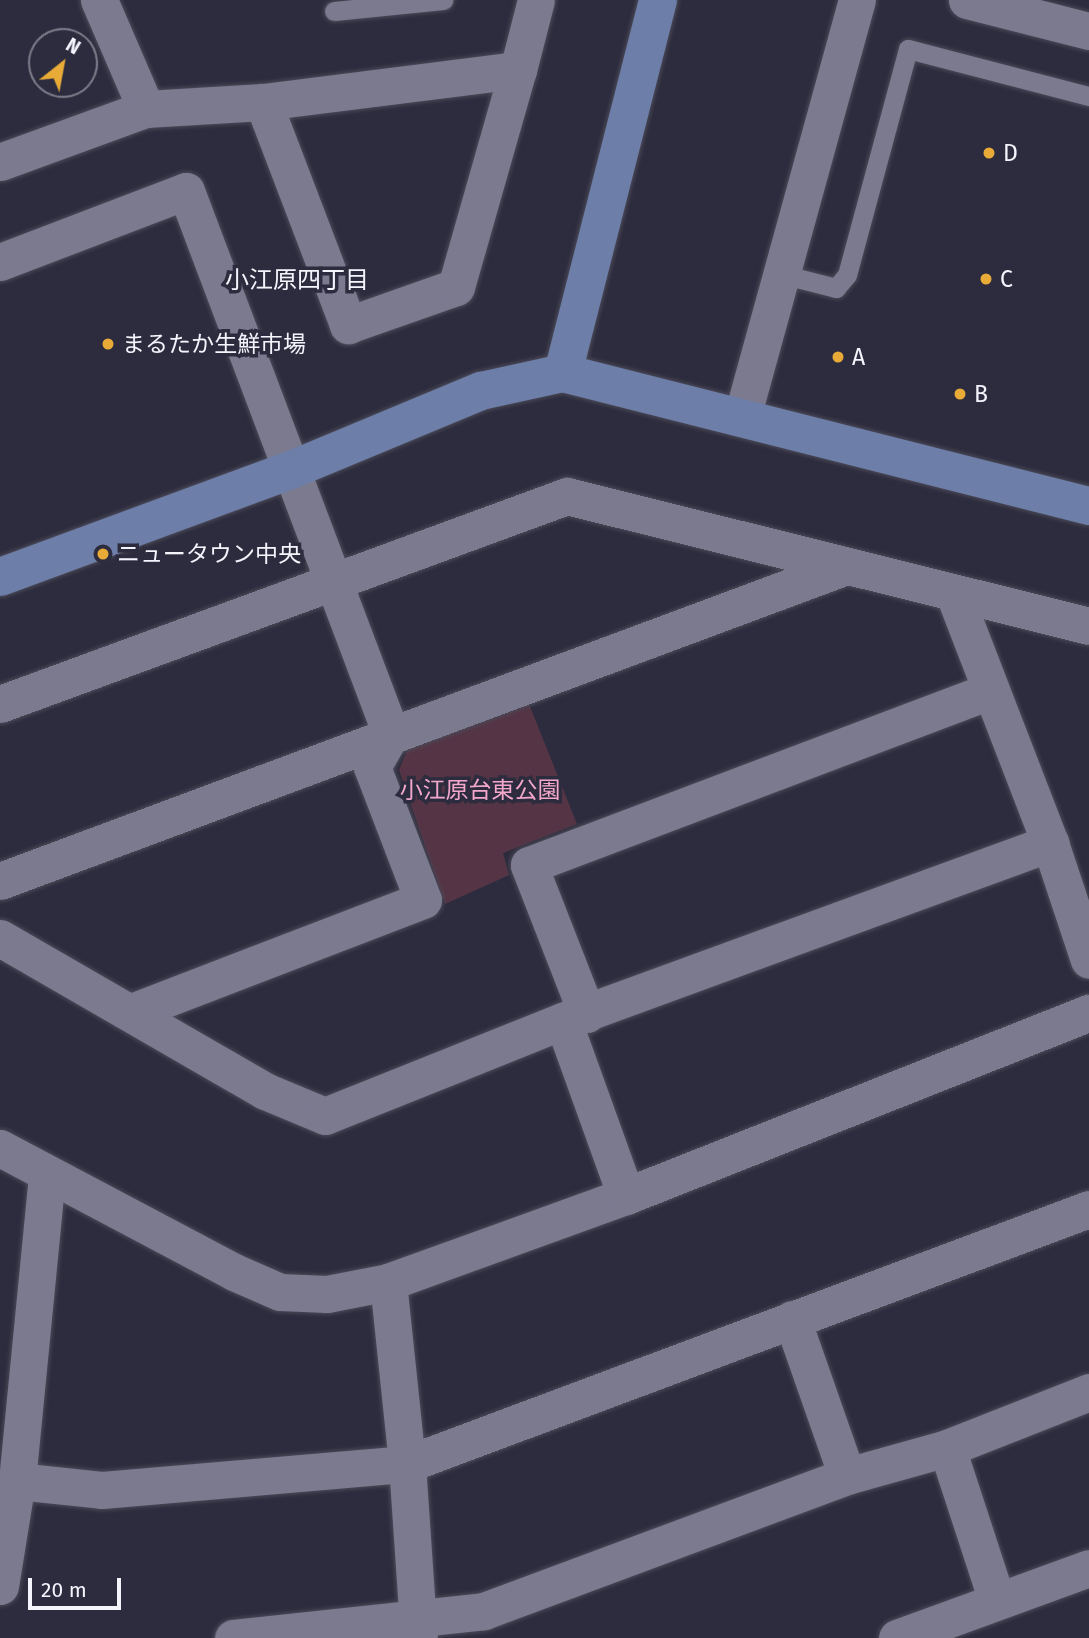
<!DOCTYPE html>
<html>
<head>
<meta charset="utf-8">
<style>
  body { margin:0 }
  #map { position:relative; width:1089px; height:1638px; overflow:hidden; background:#2d2c3e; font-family:"Fira Sans","Noto Sans JP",sans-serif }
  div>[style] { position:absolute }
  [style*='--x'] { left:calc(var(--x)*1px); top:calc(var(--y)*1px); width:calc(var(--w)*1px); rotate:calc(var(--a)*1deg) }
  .green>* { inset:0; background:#553545 }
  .roads { filter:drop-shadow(0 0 2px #4b4a58) drop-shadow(0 0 2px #4b4a58) }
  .lane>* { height:19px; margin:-9.5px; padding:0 9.5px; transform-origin:9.5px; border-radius:9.5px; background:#7c7a8f }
  .street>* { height:37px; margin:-18.5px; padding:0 18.5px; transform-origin:18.5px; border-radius:18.5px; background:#7c7a8f }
  .secondary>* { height:38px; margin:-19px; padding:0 19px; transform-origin:19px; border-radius:19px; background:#6d7ea8 }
  .dots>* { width:19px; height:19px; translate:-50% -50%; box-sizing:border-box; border:4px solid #2d2c3e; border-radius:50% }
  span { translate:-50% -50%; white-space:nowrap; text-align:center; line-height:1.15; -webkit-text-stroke:7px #2d2c3e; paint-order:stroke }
  .poi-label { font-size:23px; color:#f4f4fd }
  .left { translate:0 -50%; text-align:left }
  .park-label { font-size:23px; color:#f2a7cb }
  .neighbourhood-label { font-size:24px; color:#f4f4fd }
  .north { position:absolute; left:28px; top:28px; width:70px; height:70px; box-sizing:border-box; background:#2d2c3e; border:2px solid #7d7c8a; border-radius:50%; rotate:31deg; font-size:19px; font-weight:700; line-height:28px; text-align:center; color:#f4f4fd }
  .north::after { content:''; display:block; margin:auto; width:24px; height:32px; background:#e9ab38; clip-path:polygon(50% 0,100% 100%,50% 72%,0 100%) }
  .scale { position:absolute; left:28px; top:1578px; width:93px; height:32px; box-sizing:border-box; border:4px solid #f4f4fd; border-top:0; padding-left:9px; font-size:21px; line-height:24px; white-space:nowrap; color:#f4f4fd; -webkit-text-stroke:5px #2d2c3e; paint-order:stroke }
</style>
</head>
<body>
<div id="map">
  <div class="green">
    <div style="clip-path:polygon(529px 704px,577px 824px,503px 853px,509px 875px,445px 904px,399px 770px,410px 743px)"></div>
  </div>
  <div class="roads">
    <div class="lane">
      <div style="--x:334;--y:11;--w:110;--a:-5.8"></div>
      <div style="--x:781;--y:274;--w:57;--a:14.3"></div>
      <div style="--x:836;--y:288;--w:17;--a:-50"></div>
      <div style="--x:847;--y:275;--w:234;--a:-74.9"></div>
      <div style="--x:908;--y:49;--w:187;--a:14.6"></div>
    </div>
    <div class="street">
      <div style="--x:99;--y:0;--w:119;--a:66.7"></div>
      <div style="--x:967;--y:0;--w:126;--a:14.3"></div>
      <div style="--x:263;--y:102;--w:239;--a:69.1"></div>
      <div style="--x:348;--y:325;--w:114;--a:-19.4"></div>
      <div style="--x:456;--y:287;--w:226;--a:-74.1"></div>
      <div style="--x:0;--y:162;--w:155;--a:-20"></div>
      <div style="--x:146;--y:109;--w:117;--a:-3.4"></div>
      <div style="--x:263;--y:102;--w:257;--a:-7.2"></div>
      <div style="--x:518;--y:70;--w:72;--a:-75.6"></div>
      <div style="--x:0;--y:262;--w:199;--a:-20.9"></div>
      <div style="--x:186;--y:191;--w:580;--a:69.32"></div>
      <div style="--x:391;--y:734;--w:38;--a:120"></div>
      <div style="--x:372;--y:767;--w:142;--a:69"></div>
      <div style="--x:423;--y:900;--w:313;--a:159"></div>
      <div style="--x:742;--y:417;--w:433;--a:-74.6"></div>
      <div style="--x:954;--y:594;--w:267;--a:68.9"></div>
      <div style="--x:1050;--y:843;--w:123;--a:71.6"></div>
      <div style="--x:0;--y:704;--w:604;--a:-20.15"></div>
      <div style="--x:567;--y:496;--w:538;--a:13.98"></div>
      <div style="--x:0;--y:881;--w:901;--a:-20.41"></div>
      <div style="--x:0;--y:938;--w:306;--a:30"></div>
      <div style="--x:265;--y:1091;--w:65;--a:22.6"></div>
      <div style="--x:325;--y:1116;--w:256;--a:-21.8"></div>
      <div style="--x:563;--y:1021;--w:519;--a:-20.08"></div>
      <div style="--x:587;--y:1014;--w:160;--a:-111.3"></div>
      <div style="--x:529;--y:865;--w:493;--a:-20.7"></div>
      <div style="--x:563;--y:1021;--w:186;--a:70.2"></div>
      <div style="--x:0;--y:1148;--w:265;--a:27.9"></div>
      <div style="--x:234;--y:1272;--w:50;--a:23.5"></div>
      <div style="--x:280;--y:1292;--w:47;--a:2.4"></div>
      <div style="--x:327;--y:1294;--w:62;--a:-11.1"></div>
      <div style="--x:388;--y:1282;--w:253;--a:-19.9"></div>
      <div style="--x:626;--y:1196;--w:498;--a:-21.6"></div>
      <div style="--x:388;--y:1282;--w:183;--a:84"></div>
      <div style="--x:407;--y:1464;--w:174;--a:86.1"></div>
      <div style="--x:792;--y:1319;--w:166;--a:70.7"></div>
      <div style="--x:947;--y:1448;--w:161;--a:71.9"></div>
      <div style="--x:17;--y:1481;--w:85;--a:6"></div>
      <div style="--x:102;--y:1490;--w:306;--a:-4.9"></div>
      <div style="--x:407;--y:1464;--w:728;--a:-20.5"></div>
      <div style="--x:0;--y:1586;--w:106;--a:-80.8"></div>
      <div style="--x:17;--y:1481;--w:308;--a:-84.4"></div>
      <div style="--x:233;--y:1638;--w:252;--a:-6.1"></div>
      <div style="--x:484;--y:1611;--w:387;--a:-20.4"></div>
      <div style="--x:847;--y:1476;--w:104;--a:-15.6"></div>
      <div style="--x:947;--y:1448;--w:153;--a:-21.5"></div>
      <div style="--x:897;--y:1638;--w:204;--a:-20"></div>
    </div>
    <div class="secondary">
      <div style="--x:563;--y:373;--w:385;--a:-75.7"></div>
      <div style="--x:0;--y:577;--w:310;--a:-20.2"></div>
      <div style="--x:291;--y:470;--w:206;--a:-22.6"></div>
      <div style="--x:481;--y:391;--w:84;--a:-12.4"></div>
      <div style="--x:563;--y:373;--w:543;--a:14.19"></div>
    </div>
  </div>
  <div class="dots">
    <div style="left:989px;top:153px;background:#e9ab38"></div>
    <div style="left:986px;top:279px;background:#e9ab38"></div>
    <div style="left:108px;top:344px;background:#e9ab38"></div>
    <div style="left:838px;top:357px;background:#e9ab38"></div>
    <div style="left:960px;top:394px;background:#e9ab38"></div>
    <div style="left:103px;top:554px;background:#e9ab38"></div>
  </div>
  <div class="poi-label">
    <span class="left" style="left:1003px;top:153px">D</span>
    <span class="left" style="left:1000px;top:279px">C</span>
    <span class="left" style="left:122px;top:344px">まるたか生鮮市場</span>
    <span class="left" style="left:852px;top:357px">A</span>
    <span class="left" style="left:974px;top:394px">B</span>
    <span class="left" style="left:117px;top:554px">ニュータウン中央</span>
  </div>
  <div class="park-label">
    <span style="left:480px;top:790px">小江原台東公園</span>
  </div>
  <div class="neighbourhood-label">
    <span style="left:297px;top:281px">小江原四丁目</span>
  </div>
  <div class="north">N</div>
  <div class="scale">20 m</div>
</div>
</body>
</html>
